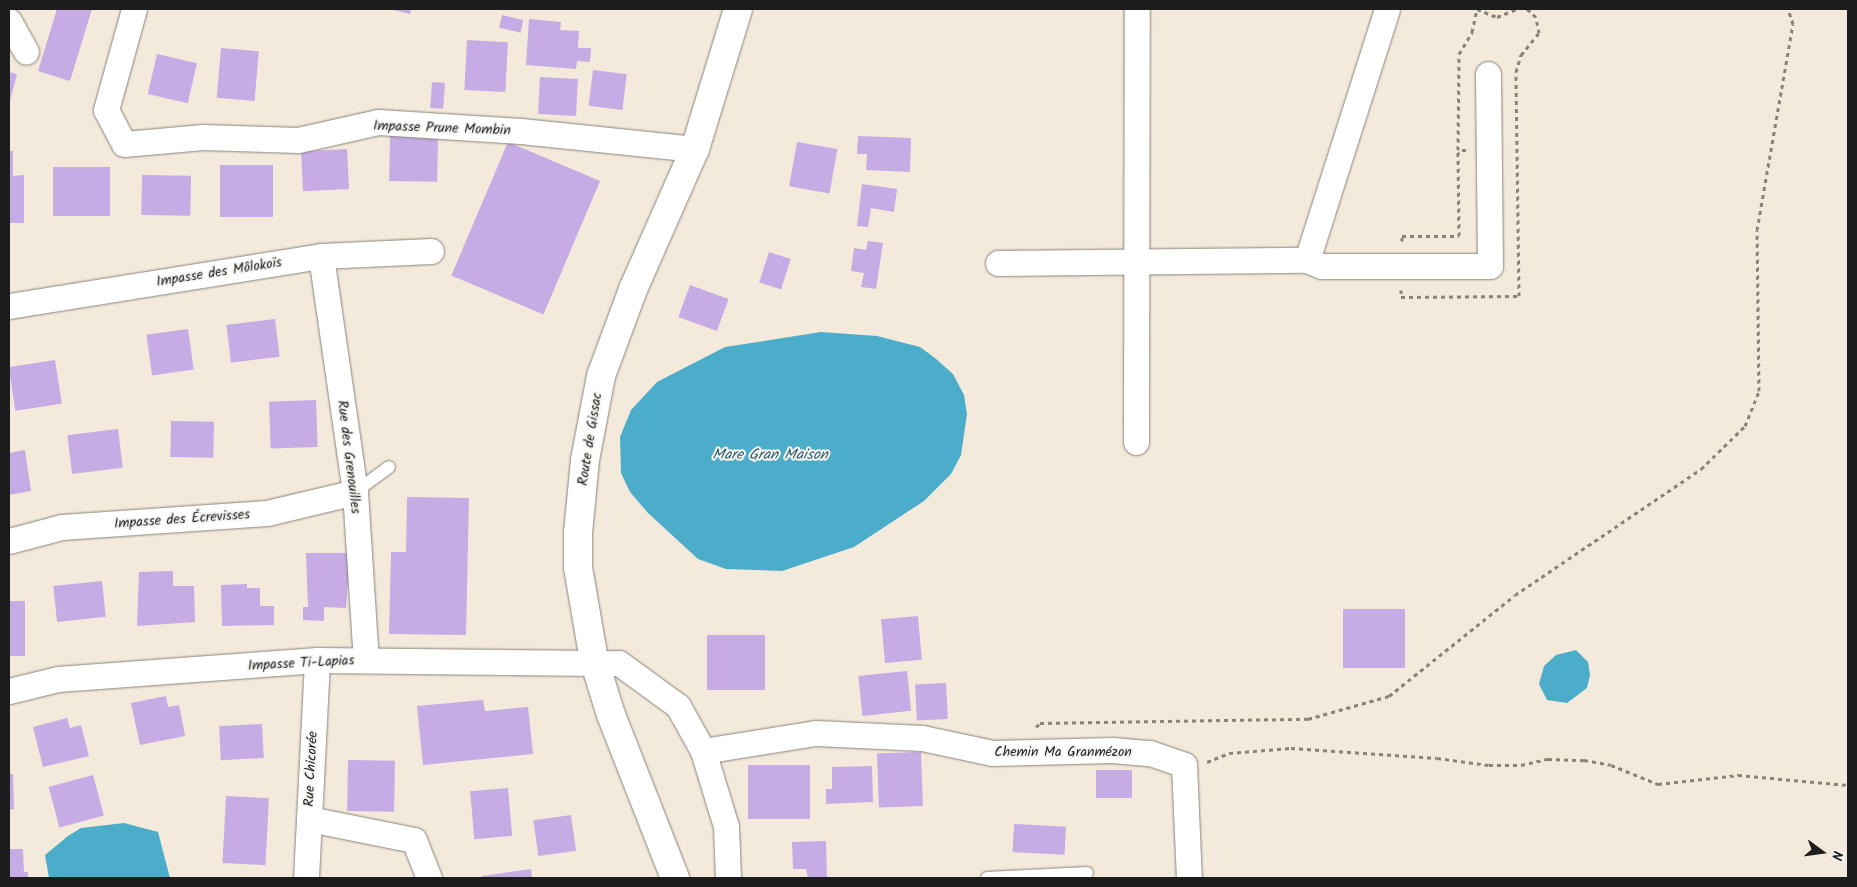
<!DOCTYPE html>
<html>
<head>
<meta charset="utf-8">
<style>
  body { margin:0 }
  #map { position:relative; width:1857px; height:887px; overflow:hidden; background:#f4eadb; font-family:Kalam,sans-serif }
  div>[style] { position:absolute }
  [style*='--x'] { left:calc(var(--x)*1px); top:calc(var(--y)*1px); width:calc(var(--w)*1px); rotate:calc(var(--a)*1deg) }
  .water>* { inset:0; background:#4badca }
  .building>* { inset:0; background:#c6abe5; transform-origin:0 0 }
  .path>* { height:3px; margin-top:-1.5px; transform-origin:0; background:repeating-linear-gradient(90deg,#88837c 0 4px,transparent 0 8px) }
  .roads { filter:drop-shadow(0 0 1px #88837c) drop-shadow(0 0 1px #88837c) }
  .service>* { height:12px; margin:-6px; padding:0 6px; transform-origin:6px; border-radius:6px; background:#fff }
  .minor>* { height:25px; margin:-12.5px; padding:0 12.5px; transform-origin:12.5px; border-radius:12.5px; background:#fff }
  .primary>* { height:28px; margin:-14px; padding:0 14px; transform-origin:14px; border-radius:14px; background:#fff }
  span { translate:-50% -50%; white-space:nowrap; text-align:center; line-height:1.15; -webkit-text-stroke:4px #f6f6f2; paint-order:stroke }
  .street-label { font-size:14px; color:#1c1c1c }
  .water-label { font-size:15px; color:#315d6a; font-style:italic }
  .frame { position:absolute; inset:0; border:10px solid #1c1c1c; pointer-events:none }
  .north { position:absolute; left:1797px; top:827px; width:50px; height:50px; -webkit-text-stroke:4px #f6f6f2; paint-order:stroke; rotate:104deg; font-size:14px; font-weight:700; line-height:20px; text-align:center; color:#1c1c1c }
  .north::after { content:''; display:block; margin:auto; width:18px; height:22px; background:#1c1c1c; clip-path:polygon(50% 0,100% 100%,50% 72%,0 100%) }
</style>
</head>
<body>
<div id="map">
  <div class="water">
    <div style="clip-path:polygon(821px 332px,877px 336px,920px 347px,935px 358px,953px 374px,964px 395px,967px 414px,961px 455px,951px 474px,924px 501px,854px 547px,782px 571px,726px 569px,698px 559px,648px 513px,630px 492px,621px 473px,620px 437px,631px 410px,657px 382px,725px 347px)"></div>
    <div style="clip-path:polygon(1576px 650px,1588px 662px,1590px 675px,1587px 688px,1567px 703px,1547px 700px,1539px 684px,1544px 666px,1556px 655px)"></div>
    <div style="clip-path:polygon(124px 823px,158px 832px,170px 878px,49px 878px,45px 855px,68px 836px,81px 828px)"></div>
  </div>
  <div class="building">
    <div style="clip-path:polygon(57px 9px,92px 9px,70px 81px,38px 71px)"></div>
    <div style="clip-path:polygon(390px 9px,411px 9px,410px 14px)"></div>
    <div style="left:502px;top:15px;width:22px;height:13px;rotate:13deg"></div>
    <div style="clip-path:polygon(529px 19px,561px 22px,560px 30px,579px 31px,578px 48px,591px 48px,590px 62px,577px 61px,576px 69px,526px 65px)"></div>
    <div style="left:467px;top:40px;width:41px;height:50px;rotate:3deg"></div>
    <div style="left:221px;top:48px;width:38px;height:50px;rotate:5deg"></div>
    <div style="left:157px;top:54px;width:41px;height:41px;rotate:13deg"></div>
    <div style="left:593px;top:70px;width:34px;height:36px;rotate:7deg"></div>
    <div style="clip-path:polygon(9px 72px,17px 74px,9px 105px)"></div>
    <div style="left:540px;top:77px;width:38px;height:37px;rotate:3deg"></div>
    <div style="left:432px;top:82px;width:13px;height:26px;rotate:4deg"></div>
    <div style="left:390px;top:135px;width:48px;height:46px;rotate:1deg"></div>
    <div style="clip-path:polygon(858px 136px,911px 138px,910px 172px,866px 170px,867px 154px,857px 154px)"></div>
    <div style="left:508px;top:142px;width:100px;height:145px;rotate:23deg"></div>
    <div style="left:797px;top:142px;width:41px;height:45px;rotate:10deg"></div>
    <div style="left:347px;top:149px;width:40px;height:46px;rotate:87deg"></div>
    <div style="clip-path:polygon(9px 151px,13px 151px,13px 176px,24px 175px,24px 223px,9px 223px)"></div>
    <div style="left:220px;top:165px;width:53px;height:52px"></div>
    <div style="left:53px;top:167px;width:57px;height:49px"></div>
    <div style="left:142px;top:175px;width:49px;height:40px;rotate:1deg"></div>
    <div style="clip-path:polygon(862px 184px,897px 189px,894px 212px,871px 208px,868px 227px,857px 226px)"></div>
    <div style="clip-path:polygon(868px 241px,883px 243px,876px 289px,861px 287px,864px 273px,851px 271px,854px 248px,866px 250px)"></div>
    <div style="left:769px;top:252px;width:23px;height:32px;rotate:18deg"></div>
    <div style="left:690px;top:285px;width:41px;height:34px;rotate:20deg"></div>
    <div style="left:275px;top:319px;width:38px;height:49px;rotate:83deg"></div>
    <div style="left:188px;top:329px;width:41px;height:42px;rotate:82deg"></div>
    <div style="left:55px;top:360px;width:44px;height:47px;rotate:81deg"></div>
    <div style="left:316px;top:400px;width:47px;height:47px;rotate:88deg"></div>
    <div style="left:171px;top:421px;width:43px;height:36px;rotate:1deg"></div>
    <div style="left:118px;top:429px;width:39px;height:51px;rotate:83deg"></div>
    <div style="clip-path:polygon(25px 450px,31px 491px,9px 495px,9px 453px)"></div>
    <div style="clip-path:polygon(407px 497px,469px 498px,466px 635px,389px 634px,391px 552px,406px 552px)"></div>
    <div style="clip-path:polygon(306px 553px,350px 553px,346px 608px,324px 607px,324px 621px,303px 620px,303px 607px,308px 607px)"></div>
    <div style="clip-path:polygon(173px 571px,173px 586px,194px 586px,195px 622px,137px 626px,139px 572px)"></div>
    <div style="left:102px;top:581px;width:36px;height:49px;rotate:84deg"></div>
    <div style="clip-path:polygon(247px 584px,247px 588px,260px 588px,260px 606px,274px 606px,274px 625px,222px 626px,221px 585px)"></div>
    <div style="left:9px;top:601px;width:16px;height:55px"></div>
    <div style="left:1405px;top:609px;width:59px;height:62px;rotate:90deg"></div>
    <div style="left:918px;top:616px;width:44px;height:37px;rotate:85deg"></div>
    <div style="left:707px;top:635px;width:58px;height:55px"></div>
    <div style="left:907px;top:671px;width:40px;height:49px;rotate:84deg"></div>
    <div style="left:946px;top:683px;width:36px;height:31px;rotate:87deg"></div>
    <div style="clip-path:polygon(166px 696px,168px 707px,179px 705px,185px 736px,140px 745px,131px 703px)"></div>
    <div style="clip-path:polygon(483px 700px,485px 711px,528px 707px,533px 754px,423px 765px,417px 706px)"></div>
    <div style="clip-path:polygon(67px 718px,70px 728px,81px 725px,89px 756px,43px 767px,33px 727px)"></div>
    <div style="left:262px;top:724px;width:34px;height:43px;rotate:87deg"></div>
    <div style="left:921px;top:752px;width:54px;height:44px;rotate:88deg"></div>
    <div style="left:348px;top:760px;width:47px;height:51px;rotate:1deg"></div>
    <div style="left:748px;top:765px;width:62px;height:54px"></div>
    <div style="clip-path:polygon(872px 766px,873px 802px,826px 804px,826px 789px,832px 789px,832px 767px)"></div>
    <div style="left:1096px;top:770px;width:36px;height:28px"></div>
    <div style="clip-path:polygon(9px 774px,13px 774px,14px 809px,9px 810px)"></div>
    <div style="left:93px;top:775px;width:42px;height:46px;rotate:75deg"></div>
    <div style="left:508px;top:788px;width:48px;height:38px;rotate:85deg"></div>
    <div style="left:226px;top:796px;width:43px;height:67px;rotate:3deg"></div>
    <div style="left:571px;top:815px;width:36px;height:38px;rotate:82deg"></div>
    <div style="left:1014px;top:824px;width:52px;height:28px;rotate:3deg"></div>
    <div style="clip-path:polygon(826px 841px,827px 878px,808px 878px,806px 869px,793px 869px,792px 842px)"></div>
    <div style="clip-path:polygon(9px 849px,23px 849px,24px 872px,28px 872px,28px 878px,9px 878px)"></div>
    <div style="clip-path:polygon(531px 869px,532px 878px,482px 878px,482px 876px)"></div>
  </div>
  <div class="path">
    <div style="--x:1466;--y:150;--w:8;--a:180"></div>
    <div style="--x:1458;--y:150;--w:96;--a:-89.4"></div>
    <div style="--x:1459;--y:54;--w:26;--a:-59"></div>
    <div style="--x:1472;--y:32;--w:24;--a:-78"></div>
    <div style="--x:1477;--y:9;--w:22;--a:22"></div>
    <div style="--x:1497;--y:17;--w:22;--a:-22"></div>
    <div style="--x:1402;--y:241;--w:5;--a:-90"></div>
    <div style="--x:1402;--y:236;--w:57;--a:0"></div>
    <div style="--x:1459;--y:236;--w:86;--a:-90.7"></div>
    <div style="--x:1401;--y:290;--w:7;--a:90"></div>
    <div style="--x:1401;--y:297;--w:118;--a:-0.5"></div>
    <div style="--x:1519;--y:296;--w:224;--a:-90.8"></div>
    <div style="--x:1516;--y:72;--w:18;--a:-74"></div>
    <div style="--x:1521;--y:55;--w:28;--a:-51"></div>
    <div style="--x:1539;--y:33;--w:16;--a:-101"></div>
    <div style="--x:1536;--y:17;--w:12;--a:-138"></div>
    <div style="--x:1036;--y:727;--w:6;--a:-45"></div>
    <div style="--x:1040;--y:723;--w:268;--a:-0.9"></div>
    <div style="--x:1308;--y:719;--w:84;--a:-15.9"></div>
    <div style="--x:1389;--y:696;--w:161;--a:-38.7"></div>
    <div style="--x:1515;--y:595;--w:225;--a:-34.1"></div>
    <div style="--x:1701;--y:469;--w:62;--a:-44.3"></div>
    <div style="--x:1745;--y:426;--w:38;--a:-68"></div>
    <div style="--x:1759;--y:391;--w:161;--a:-90.7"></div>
    <div style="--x:1757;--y:230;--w:209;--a:-80.1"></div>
    <div style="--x:1793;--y:24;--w:16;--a:-108"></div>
    <div style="--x:1207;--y:762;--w:24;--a:-22"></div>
    <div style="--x:1229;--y:753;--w:62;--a:-4.6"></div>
    <div style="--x:1291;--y:748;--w:146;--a:3.9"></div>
    <div style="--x:1437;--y:758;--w:52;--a:7.7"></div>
    <div style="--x:1489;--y:765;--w:32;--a:0"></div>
    <div style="--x:1521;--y:765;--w:28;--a:-13"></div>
    <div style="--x:1548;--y:759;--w:36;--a:2"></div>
    <div style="--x:1584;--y:760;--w:27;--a:10"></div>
    <div style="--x:1611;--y:765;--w:51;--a:22"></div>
    <div style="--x:1658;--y:784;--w:81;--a:-6.4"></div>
    <div style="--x:1738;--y:775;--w:110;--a:5.2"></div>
  </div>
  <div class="roads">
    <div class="service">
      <div style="--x:355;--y:492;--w:42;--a:-36.3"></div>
      <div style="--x:987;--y:878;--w:100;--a:-2.9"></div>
    </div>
    <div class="minor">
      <div style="--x:134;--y:9;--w:105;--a:105.5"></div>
      <div style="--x:106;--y:110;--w:38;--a:62"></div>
      <div style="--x:124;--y:144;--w:79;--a:-5.1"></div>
      <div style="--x:203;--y:137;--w:95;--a:1.8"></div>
      <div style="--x:298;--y:140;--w:82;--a:-12.7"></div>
      <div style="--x:378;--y:122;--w:143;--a:3.6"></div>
      <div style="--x:521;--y:131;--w:175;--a:5.9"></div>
      <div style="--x:9;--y:21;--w:35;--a:61"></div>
      <div style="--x:321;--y:256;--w:238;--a:81.8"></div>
      <div style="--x:355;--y:492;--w:168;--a:86.3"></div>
      <div style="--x:1307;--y:260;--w:263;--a:-72.3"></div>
      <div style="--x:998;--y:263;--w:309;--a:-0.6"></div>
      <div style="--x:1307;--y:260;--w:15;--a:23"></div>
      <div style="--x:1321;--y:266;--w:169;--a:0"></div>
      <div style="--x:1490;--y:266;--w:192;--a:-90.6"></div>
      <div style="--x:9;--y:306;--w:316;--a:-9.1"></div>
      <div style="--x:321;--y:256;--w:110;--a:-2.6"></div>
      <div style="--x:1136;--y:442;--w:433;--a:-89.9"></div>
      <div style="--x:9;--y:541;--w:55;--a:-14.8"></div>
      <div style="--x:62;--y:527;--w:205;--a:-3.9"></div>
      <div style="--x:267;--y:513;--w:90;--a:-13.4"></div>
      <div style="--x:9;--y:691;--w:50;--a:-13.8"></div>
      <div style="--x:58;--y:679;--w:260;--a:-4.2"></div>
      <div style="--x:317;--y:660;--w:302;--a:0.6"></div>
      <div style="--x:619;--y:663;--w:73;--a:36.1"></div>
      <div style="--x:678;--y:706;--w:51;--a:60.9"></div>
      <div style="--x:703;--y:751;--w:78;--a:73"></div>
      <div style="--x:726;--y:826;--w:52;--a:87.8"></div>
      <div style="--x:703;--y:751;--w:114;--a:-9.1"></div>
      <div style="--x:816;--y:733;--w:106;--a:2.7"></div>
      <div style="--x:922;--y:738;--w:72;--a:12.1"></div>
      <div style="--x:992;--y:753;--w:120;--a:-1.4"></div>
      <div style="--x:1112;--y:750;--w:38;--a:5"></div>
      <div style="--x:1150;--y:753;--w:36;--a:19"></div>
      <div style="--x:1184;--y:765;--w:113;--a:87.5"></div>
      <div style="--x:309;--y:819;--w:107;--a:11.3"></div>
      <div style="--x:414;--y:840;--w:41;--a:68.5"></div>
      <div style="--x:306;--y:878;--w:218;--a:-87.1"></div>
    </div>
    <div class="primary">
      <div style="--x:675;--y:878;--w:175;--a:-111.4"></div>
      <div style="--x:611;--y:715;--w:58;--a:-107.2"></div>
      <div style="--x:594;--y:660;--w:94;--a:-99.8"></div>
      <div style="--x:578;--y:567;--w:34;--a:-90"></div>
      <div style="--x:578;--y:533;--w:73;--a:-84.5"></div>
      <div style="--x:585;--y:460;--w:86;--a:-79.2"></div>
      <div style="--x:601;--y:376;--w:95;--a:-69.7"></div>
      <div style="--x:634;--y:287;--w:151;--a:-66.2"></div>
      <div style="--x:695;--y:149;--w:146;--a:-72.9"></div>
    </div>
  </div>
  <div class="street-label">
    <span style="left:442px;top:128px;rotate:2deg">Impasse Prune Mombin</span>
    <span style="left:219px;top:272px;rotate:-9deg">Impasse des Môlokoïs</span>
    <span style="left:590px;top:439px;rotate:-81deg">Route de Gissac</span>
    <span style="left:349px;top:457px;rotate:83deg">Rue des Grenouilles</span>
    <span style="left:182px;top:519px;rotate:-4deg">Impasse des Écrevisses</span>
    <span style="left:301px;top:663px;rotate:-3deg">Impasse Ti-Lapias</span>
    <span style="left:1063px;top:752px">Chemin Ma Granmézon</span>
    <span style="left:311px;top:769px;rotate:-87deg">Rue Chicorée</span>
  </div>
  <div class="water-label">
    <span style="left:770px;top:456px">Mare Gran Maison</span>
  </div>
  <div class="frame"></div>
  <div class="north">N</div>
</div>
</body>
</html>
